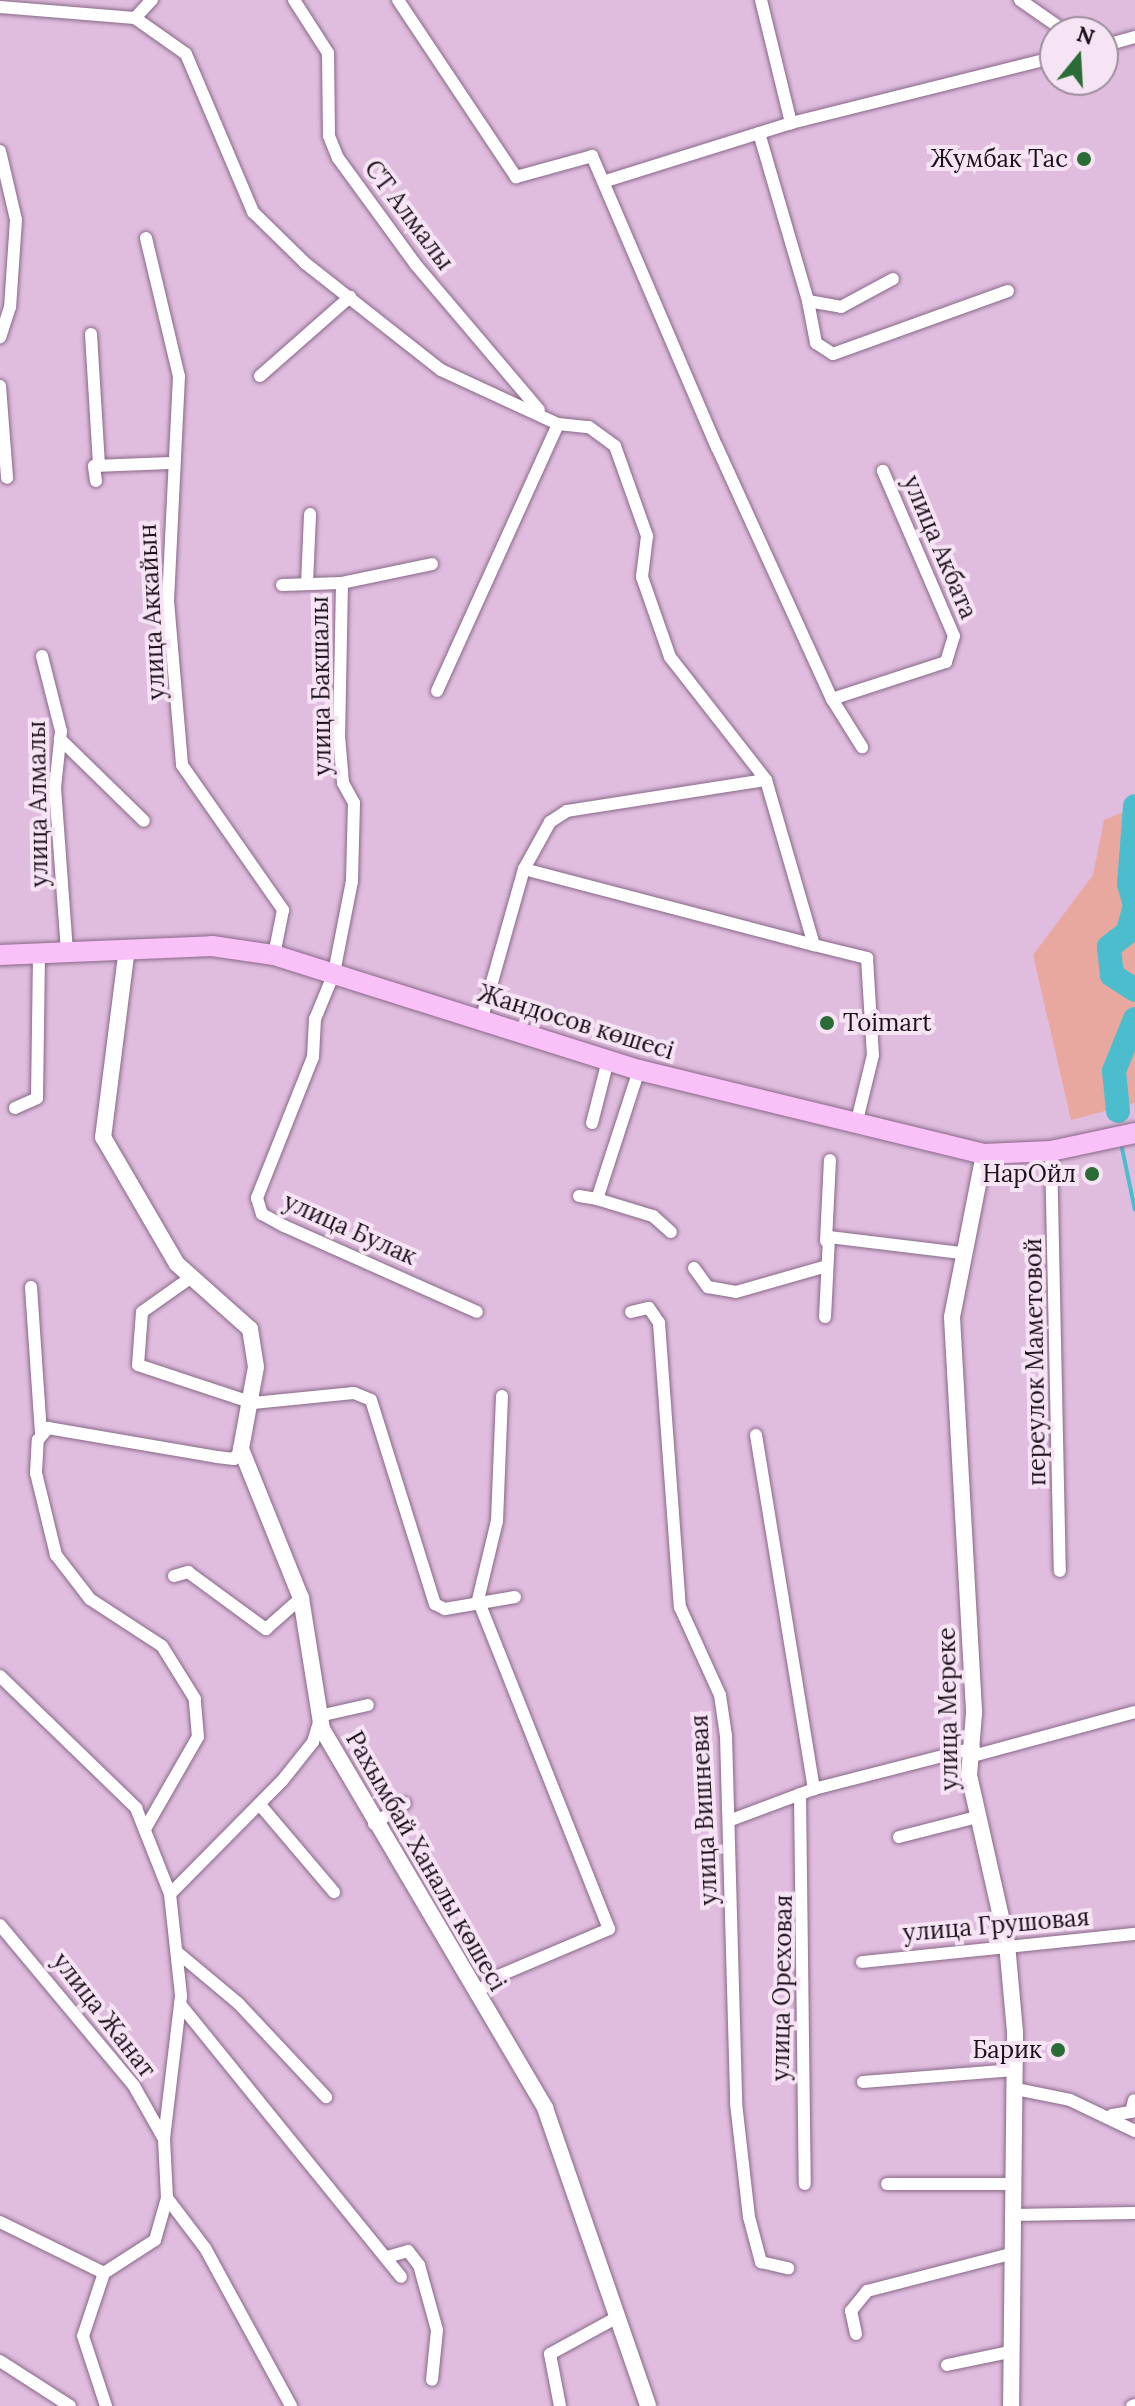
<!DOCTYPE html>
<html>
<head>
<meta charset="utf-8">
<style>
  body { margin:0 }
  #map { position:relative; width:1135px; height:2406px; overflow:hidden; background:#e0bddf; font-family:Lora,serif }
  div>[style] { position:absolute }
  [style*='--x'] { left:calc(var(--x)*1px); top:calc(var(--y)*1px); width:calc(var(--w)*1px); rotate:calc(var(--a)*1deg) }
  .green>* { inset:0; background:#e9a89f }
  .stream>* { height:4px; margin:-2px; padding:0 2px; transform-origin:2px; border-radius:2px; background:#4cbdcd }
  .river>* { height:24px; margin:-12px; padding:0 12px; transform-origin:12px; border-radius:12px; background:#4cbdcd }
  .roads { filter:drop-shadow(0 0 2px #886887) drop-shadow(0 0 2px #886887) }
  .minor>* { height:12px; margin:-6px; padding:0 6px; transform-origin:6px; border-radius:6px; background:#fff }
  .tertiary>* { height:16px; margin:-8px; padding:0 8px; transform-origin:8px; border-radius:8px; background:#fff }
  .primary>* { height:20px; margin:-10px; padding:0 10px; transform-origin:10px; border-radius:10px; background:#fac1f8 }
  .dots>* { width:22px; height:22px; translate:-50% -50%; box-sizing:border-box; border:4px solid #f6e4f5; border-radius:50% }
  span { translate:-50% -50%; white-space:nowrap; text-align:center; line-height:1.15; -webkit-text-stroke:8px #f6e4f5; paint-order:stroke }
  .poi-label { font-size:24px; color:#1b0f1a }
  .right { translate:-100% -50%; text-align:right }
  .left { translate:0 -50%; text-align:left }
  .street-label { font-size:24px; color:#1b0f1a }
  .north { position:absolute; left:1039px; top:16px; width:80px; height:80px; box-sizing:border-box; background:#f6e4f5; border:2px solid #9e8f9d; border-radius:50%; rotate:18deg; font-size:22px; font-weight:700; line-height:32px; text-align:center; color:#1b0f1a }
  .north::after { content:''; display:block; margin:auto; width:28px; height:36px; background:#296c36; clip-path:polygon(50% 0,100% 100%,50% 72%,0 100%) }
</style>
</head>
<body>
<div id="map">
  <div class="green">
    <div style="clip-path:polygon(1121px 813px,1135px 813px,1135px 1103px,1071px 1120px,1033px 955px,1093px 875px,1104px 820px)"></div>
  </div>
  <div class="stream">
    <div style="--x:1122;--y:1148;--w:63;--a:78.2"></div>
  </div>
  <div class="river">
    <div style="--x:1135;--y:806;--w:78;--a:94.4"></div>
    <div style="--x:1129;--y:884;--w:22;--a:74"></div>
    <div style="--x:1135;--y:905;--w:28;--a:105"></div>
    <div style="--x:1128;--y:932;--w:24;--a:142"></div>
    <div style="--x:1109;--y:947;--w:28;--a:84"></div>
    <div style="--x:1112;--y:975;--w:27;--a:33"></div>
    <div style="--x:1118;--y:1111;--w:40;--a:-95.7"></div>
    <div style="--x:1114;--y:1071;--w:56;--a:-68"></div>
  </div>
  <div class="roads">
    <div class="minor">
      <div style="--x:294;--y:0;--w:63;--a:57.3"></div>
      <div style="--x:328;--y:53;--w:83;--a:89.3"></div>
      <div style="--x:329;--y:136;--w:24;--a:68"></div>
      <div style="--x:338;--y:158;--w:132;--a:53.9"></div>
      <div style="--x:416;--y:265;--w:190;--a:49.7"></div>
      <div style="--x:398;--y:0;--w:213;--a:56.3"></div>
      <div style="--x:516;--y:177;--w:79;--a:-15.4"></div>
      <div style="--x:592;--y:156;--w:317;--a:66.8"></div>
      <div style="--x:717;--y:447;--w:277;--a:65.5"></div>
      <div style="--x:832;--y:699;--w:57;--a:58"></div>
      <div style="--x:761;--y:0;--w:127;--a:76.3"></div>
      <div style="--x:1020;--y:0;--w:56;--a:34.8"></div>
      <div style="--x:0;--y:7;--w:135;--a:4.7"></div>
      <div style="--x:135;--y:18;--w:25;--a:-47"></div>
      <div style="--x:135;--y:18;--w:62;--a:35.2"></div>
      <div style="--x:186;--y:54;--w:172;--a:67"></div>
      <div style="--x:253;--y:212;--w:73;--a:44.4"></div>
      <div style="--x:305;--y:263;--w:173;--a:38.2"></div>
      <div style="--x:441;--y:370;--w:129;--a:24.8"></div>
      <div style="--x:558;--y:424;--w:31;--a:6"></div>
      <div style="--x:589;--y:427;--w:32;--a:36"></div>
      <div style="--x:615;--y:446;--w:96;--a:70.4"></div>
      <div style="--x:647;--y:536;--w:41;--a:97"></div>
      <div style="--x:642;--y:577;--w:85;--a:70.7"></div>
      <div style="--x:670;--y:657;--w:156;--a:52"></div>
      <div style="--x:766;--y:780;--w:172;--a:73.8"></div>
      <div style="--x:814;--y:945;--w:55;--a:13.8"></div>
      <div style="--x:867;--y:958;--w:97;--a:86.5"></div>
      <div style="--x:873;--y:1055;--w:72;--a:103.7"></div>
      <div style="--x:1103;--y:46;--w:33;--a:-16"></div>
      <div style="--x:759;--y:133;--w:175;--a:73.7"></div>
      <div style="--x:808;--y:301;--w:34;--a:10"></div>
      <div style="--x:841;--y:307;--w:59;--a:-28.3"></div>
      <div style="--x:0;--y:151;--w:71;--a:76.9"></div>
      <div style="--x:16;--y:220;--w:87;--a:93.9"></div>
      <div style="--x:10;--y:307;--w:32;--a:108"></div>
      <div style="--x:606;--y:181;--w:194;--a:-17.4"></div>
      <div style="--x:791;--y:123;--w:272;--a:-14"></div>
      <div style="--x:146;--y:238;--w:142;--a:76.6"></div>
      <div style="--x:179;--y:376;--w:225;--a:92.8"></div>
      <div style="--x:168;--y:601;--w:165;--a:85.1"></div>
      <div style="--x:182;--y:765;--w:177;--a:55.1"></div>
      <div style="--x:283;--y:910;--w:46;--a:101.3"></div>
      <div style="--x:808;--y:301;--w:43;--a:79.2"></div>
      <div style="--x:816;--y:343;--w:20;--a:33"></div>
      <div style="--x:833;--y:354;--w:186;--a:-19.8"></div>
      <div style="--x:91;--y:334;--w:131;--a:86.5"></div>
      <div style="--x:260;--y:376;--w:120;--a:-41.3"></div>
      <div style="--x:0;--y:386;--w:92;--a:85.6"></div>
      <div style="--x:96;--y:481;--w:15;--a:-98"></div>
      <div style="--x:94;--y:466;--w:76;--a:-2.3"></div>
      <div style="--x:432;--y:564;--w:92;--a:168.1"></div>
      <div style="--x:342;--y:583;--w:153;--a:91.1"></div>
      <div style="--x:339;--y:736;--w:47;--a:85.1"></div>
      <div style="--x:343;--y:783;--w:23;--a:61"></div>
      <div style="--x:354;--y:803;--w:78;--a:91.5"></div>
      <div style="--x:352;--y:881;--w:94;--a:101.1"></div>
      <div style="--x:334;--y:973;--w:50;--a:112.4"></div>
      <div style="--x:315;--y:1019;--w:38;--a:93"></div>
      <div style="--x:313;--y:1057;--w:152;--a:111.7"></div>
      <div style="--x:257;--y:1198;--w:17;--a:73"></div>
      <div style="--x:262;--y:1214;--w:25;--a:29"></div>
      <div style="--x:284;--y:1226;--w:211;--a:24"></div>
      <div style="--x:307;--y:584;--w:70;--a:-87.5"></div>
      <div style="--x:282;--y:585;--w:60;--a:-1.9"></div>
      <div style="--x:42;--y:656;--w:77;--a:75.8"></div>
      <div style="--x:61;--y:731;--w:57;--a:96"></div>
      <div style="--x:55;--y:788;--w:165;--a:85.8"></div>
      <div style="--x:437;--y:691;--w:293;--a:-65.6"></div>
      <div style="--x:832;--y:699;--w:120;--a:-18"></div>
      <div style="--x:946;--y:662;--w:27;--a:-73"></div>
      <div style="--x:954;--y:636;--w:180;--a:-113.3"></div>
      <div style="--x:60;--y:739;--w:117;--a:44.3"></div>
      <div style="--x:524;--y:869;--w:54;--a:-61"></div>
      <div style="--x:550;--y:822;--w:20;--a:-33"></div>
      <div style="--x:567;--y:811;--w:201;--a:-8.9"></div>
      <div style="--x:481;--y:1021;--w:158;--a:-74.2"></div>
      <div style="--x:524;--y:869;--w:300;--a:14.7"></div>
      <div style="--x:639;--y:1070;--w:136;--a:108"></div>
      <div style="--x:597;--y:1199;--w:59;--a:16.9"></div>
      <div style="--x:653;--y:1216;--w:24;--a:42"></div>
      <div style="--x:15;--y:1108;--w:24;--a:-24"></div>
      <div style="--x:37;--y:1098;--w:144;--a:-89.2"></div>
      <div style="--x:592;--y:1123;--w:65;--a:-75.7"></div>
      <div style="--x:1051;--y:1151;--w:420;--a:88.8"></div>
      <div style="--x:579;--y:1196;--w:18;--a:9"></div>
      <div style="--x:826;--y:1241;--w:81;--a:-87.2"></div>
      <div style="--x:694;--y:1268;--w:24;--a:54"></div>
      <div style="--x:708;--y:1287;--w:28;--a:10"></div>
      <div style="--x:736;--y:1292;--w:91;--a:-16"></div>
      <div style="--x:190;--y:1278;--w:59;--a:144.7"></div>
      <div style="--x:142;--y:1312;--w:53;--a:94.3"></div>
      <div style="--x:138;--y:1365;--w:121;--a:18.3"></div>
      <div style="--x:253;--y:1403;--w:101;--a:-5.7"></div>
      <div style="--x:354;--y:1393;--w:18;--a:22"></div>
      <div style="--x:371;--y:1400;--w:214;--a:72.6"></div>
      <div style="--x:435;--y:1604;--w:11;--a:27"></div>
      <div style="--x:445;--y:1609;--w:71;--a:-9.7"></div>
      <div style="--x:31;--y:1287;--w:145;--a:86.1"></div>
      <div style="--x:631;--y:1312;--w:18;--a:-13"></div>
      <div style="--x:649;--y:1308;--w:18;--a:56"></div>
      <div style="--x:659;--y:1323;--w:285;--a:85.8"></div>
      <div style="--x:680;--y:1607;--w:97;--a:65.6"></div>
      <div style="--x:720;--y:1695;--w:41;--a:81.7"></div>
      <div style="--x:726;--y:1736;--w:367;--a:88.4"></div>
      <div style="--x:736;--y:2103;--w:115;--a:83.5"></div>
      <div style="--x:749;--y:2217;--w:47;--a:75.1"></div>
      <div style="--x:761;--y:2262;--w:28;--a:13"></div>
      <div style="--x:825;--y:1317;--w:80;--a:-87.1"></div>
      <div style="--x:829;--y:1237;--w:133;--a:6.9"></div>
      <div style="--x:756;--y:1435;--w:359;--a:80.7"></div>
      <div style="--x:174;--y:1576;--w:15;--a:-16"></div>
      <div style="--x:188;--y:1572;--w:97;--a:36.2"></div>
      <div style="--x:266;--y:1629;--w:47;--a:-41.5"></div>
      <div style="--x:0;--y:1676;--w:190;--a:44.1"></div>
      <div style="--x:136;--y:1808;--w:92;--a:68.4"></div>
      <div style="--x:170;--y:1894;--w:103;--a:83.8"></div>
      <div style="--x:181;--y:1996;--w:144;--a:96.8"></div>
      <div style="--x:164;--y:2139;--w:59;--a:87.1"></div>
      <div style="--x:167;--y:2198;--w:44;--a:105.9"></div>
      <div style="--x:155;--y:2240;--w:61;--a:147.1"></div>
      <div style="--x:104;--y:2273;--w:116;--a:-153.9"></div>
      <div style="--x:319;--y:1716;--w:50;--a:-12.7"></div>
      <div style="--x:973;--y:1756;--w:168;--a:-15.2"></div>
      <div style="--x:800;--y:1794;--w:390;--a:89.3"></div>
      <div style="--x:261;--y:1806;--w:113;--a:49.7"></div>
      <div style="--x:731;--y:1820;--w:89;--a:-20.5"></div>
      <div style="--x:814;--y:1789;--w:165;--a:-14.4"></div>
      <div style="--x:374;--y:1824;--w:37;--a:-34"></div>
      <div style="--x:145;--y:1829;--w:106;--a:-60.1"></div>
      <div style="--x:198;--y:1737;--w:38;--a:-95"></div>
      <div style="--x:195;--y:1699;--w:62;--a:-121.9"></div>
      <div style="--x:162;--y:1646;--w:86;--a:-146.9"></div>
      <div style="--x:90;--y:1599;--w:56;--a:-127.7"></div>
      <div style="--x:56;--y:1555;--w:84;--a:-103.7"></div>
      <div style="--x:36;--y:1473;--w:33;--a:-87"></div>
      <div style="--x:38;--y:1440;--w:16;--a:-50"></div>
      <div style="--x:48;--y:1428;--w:171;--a:9.7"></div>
      <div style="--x:217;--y:1457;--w:17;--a:7"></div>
      <div style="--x:234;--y:1459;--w:12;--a:-55"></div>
      <div style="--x:899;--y:1837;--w:81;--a:-14.4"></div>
      <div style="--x:170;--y:1894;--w:159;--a:-45.3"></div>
      <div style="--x:282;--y:1781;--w:50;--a:-51.5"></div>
      <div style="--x:313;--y:1742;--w:24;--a:-73"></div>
      <div style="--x:0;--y:1925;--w:209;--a:50.2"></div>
      <div style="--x:134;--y:2086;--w:61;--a:60.5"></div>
      <div style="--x:177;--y:1952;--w:80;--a:39.9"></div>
      <div style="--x:238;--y:2003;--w:129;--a:46.9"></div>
      <div style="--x:862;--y:1962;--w:274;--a:-5.9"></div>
      <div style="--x:476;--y:1994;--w:26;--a:-40"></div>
      <div style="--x:496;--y:1977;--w:123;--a:-23"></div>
      <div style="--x:609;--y:1929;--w:354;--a:-111.7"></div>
      <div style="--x:478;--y:1600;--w:81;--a:-76.5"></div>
      <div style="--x:497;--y:1521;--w:125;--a:-87.7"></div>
      <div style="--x:180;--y:2004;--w:351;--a:51"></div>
      <div style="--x:863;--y:2082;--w:152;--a:-4.5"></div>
      <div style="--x:1016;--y:2089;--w:55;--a:11.5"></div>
      <div style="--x:1070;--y:2100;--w:72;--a:25.5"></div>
      <div style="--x:1112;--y:2115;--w:19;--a:-9"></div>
      <div style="--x:1131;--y:2112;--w:12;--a:-76"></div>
      <div style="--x:887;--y:2184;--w:126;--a:0"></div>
      <div style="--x:167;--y:2198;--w:63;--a:52.8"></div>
      <div style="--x:205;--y:2248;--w:180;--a:61.4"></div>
      <div style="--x:1011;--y:2215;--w:124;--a:-0.9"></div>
      <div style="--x:387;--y:2257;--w:22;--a:-16"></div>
      <div style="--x:408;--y:2251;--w:18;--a:52"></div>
      <div style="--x:419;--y:2265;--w:67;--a:74.5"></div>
      <div style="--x:437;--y:2330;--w:50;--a:95.7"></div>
      <div style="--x:104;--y:2273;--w:66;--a:108.4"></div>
      <div style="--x:83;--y:2336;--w:74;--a:71.8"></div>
      <div style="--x:856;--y:2334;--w:24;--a:-102"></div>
      <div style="--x:851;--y:2311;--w:26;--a:-51"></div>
      <div style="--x:867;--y:2291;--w:148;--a:-14.5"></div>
      <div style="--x:0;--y:2361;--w:83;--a:32.7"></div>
      <div style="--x:947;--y:2365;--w:63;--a:-11.8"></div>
      <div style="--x:560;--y:2406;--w:53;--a:-100.9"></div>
      <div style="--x:550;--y:2354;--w:75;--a:-28.6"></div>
      <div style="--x:1132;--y:2406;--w:3;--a:-18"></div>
    </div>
    <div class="tertiary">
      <div style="--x:127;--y:948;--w:191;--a:97.2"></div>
      <div style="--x:103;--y:1137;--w:147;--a:59.8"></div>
      <div style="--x:177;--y:1264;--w:98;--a:41.7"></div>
      <div style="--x:250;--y:1329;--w:38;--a:81"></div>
      <div style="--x:256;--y:1367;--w:83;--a:100.4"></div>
      <div style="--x:241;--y:1449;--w:161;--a:68.1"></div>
      <div style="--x:301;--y:1598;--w:133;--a:80.9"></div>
      <div style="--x:322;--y:1729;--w:440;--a:59.5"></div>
      <div style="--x:545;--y:2108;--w:315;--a:70.9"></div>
      <div style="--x:984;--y:1154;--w:166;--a:101.1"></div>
      <div style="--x:952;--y:1317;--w:397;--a:86.8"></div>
      <div style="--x:974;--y:1713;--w:62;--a:94.6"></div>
      <div style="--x:969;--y:1775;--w:173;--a:77.3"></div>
      <div style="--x:1007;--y:1944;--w:88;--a:84.8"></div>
      <div style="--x:1015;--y:2032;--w:374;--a:90.6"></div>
    </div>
    <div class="primary">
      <div style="--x:0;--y:955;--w:212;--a:-2.4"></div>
      <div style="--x:212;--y:946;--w:63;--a:8.3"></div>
      <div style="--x:274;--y:955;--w:383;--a:17.5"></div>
      <div style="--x:639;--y:1070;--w:355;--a:13.7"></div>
      <div style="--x:984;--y:1154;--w:67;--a:-2.6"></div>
      <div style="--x:1051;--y:1151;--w:86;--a:-12.1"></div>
    </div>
  </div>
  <div class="dots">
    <div style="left:1084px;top:159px;background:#296c36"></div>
    <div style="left:827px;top:1023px;background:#296c36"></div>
    <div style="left:1092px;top:1174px;background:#296c36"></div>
    <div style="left:1058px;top:2050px;background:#296c36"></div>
  </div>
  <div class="poi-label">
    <span class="right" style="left:1068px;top:159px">Жумбак Тас</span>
    <span class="left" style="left:843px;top:1023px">Toimart</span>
    <span class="right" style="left:1076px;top:1174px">НарОйл</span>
    <span class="right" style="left:1042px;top:2050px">Барик</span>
  </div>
  <div class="street-label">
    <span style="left:409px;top:215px;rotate:53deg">СТ Алмалы</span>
    <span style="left:940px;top:547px;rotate:67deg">улица Акбата</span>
    <span style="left:152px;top:612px;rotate:-93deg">улица Аккайын</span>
    <span style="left:321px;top:686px;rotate:-91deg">улица Бакшалы</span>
    <span style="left:38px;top:804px;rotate:-91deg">улица Алмалы</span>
    <span style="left:576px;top:1022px;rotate:17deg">Жандосов көшесі</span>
    <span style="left:350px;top:1229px;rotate:24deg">улица Булак</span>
    <span style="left:1035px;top:1362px;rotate:-91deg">переулок Маметовой</span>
    <span style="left:948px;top:1709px;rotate:-91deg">улица Мереке</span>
    <span style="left:704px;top:1810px;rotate:-93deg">улица Вишневая</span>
    <span style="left:426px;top:1861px;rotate:60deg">Рахымбай Ханалы көшесі</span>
    <span style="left:996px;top:1925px;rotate:-5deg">улица Грушовая</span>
    <span style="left:782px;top:1988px;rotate:-89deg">улица Ореховая</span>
    <span style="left:104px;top:2015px;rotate:52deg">улица Жанат</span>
  </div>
  <div class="north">N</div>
</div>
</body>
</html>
